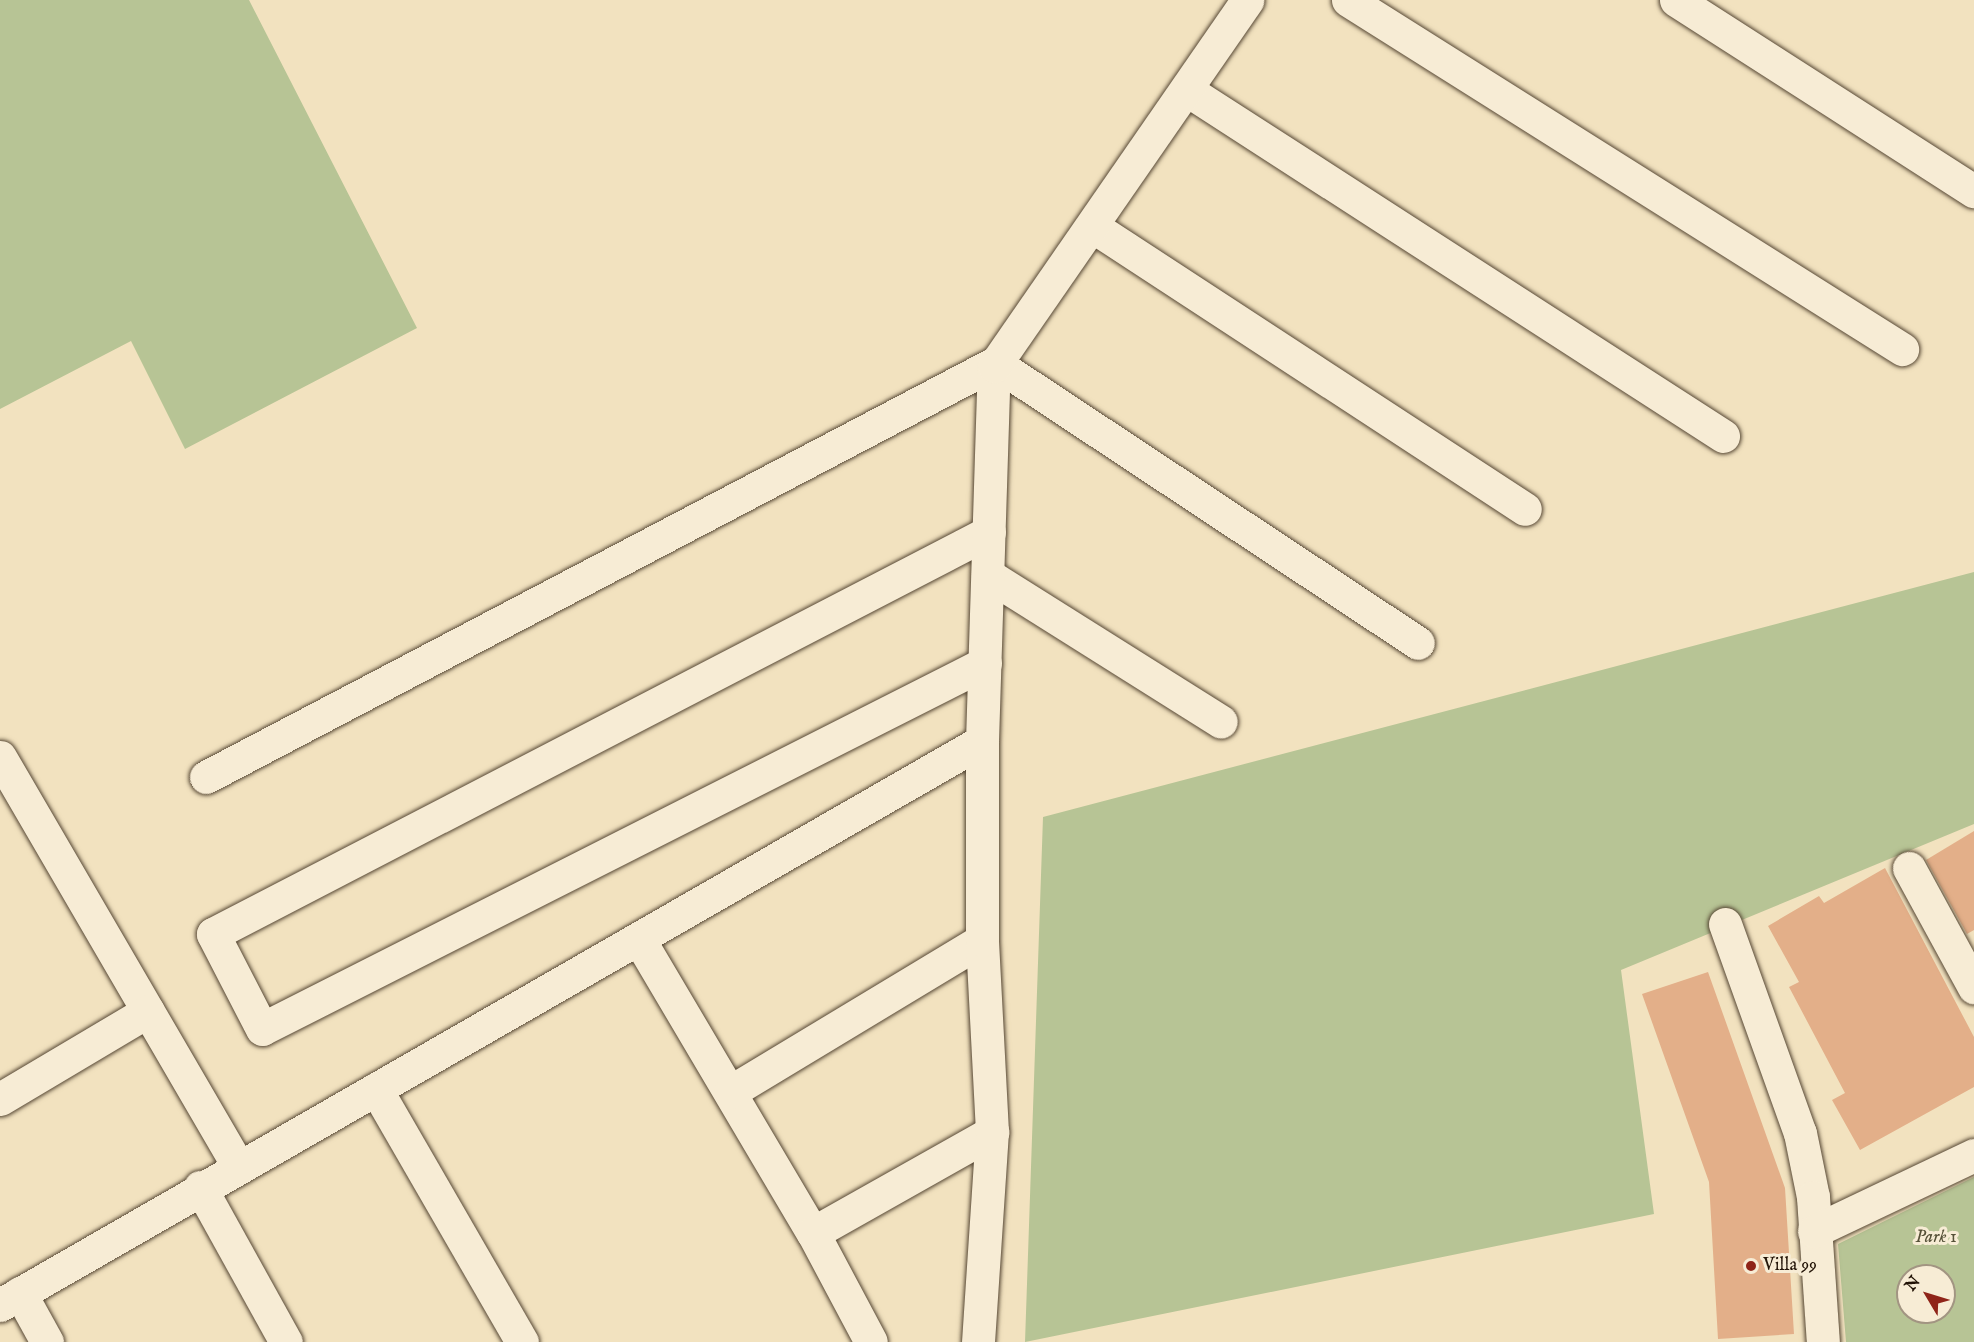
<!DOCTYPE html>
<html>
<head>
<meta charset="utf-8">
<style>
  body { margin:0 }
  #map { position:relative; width:1974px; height:1342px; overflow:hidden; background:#f2e2bf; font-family:"IM FELL English",serif }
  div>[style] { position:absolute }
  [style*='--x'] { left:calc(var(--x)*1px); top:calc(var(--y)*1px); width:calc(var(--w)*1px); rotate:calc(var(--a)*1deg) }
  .green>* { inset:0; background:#b7c495 }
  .building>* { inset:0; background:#e3af89 }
  .roads { filter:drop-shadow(0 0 2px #564734) drop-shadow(0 0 2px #564734) }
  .minor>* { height:33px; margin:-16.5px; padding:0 16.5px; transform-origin:16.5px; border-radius:16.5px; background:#f7ecd5 }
  .dots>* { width:16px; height:16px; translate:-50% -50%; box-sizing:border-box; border:3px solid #f7ecd5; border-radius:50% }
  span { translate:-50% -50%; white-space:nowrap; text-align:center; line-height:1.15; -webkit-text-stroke:6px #f7ecd5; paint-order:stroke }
  .park-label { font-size:18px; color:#565138; font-style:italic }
  .poi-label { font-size:18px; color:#221306 }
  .left { translate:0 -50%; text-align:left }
  .north { position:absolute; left:1896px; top:1264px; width:60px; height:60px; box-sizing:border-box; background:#f7ecd5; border:2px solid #a29582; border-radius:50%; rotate:308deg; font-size:16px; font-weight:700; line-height:24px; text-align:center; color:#221306 }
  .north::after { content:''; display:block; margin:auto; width:21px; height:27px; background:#8f2418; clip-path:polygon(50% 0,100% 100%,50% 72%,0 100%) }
</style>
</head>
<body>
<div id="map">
  <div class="green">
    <div style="clip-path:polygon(0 0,249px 0,417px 328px,185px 449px,131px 341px,0 409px)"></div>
    <div style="clip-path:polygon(1974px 572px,1974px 824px,1621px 970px,1654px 1214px,1025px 1342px,1043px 817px)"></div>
    <div style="clip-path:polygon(evenodd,1974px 1177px,1974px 1342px,1846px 1342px,1838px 1244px,1974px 1177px,1908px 1276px,1944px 1276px,1944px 1312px,1908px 1312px,1908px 1276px)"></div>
  </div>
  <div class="building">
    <div style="clip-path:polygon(1974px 831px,1974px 930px,1967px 934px,1926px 860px)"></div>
    <div style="clip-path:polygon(1885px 868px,1974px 1037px,1974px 1087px,1860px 1150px,1832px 1100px,1845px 1093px,1789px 987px,1799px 982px,1768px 926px,1819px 896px,1824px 903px)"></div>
    <div style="clip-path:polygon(1708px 972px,1785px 1188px,1794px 1334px,1718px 1339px,1709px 1182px,1642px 994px)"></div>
  </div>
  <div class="roads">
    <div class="minor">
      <div style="--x:1348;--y:0;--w:655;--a:32.21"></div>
      <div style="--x:1676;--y:0;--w:354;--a:32.7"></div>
      <div style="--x:1187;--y:90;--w:638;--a:32.84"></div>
      <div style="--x:1092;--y:226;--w:517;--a:33.17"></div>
      <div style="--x:988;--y:575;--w:275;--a:32.2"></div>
      <div style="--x:985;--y:663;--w:810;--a:153.15"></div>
      <div style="--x:262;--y:1029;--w:107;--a:-117.3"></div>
      <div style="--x:213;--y:934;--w:874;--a:-27.39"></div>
      <div style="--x:0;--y:757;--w:471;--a:59.8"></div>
      <div style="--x:206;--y:777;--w:891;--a:-27.69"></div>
      <div style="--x:995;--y:363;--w:507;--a:33.5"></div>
      <div style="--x:1909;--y:868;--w:136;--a:61.4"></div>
      <div style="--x:1725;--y:924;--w:222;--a:70.3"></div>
      <div style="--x:1800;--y:1133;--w:65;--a:78.5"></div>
      <div style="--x:1813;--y:1197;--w:145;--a:86.1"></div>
      <div style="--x:640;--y:941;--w:339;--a:59.4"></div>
      <div style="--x:813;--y:1233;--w:123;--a:62"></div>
      <div style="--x:376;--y:1089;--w:292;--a:60"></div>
      <div style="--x:730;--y:1092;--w:294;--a:-31.1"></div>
      <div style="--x:0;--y:1099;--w:172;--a:-30.7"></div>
      <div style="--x:200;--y:1187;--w:177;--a:61"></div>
      <div style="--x:1814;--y:1231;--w:177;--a:-25.4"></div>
      <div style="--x:813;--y:1233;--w:206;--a:-29.4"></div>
      <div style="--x:20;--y:1293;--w:56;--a:61.1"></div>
      <div style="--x:0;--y:1305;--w:1132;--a:-29.87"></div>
      <div style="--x:978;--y:1342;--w:210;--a:-86.2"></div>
      <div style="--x:992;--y:1132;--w:192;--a:-93"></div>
      <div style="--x:982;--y:940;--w:199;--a:-90"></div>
      <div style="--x:982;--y:741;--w:375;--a:-88.2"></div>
      <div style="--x:994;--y:366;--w:445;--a:-55.3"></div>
    </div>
  </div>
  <div class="dots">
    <div style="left:1751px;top:1266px;background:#8f2418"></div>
  </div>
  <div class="park-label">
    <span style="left:1936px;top:1238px">Park 1</span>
  </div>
  <div class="poi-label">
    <span class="left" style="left:1763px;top:1266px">Villa 99</span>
  </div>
  <div class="north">N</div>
</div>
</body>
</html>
